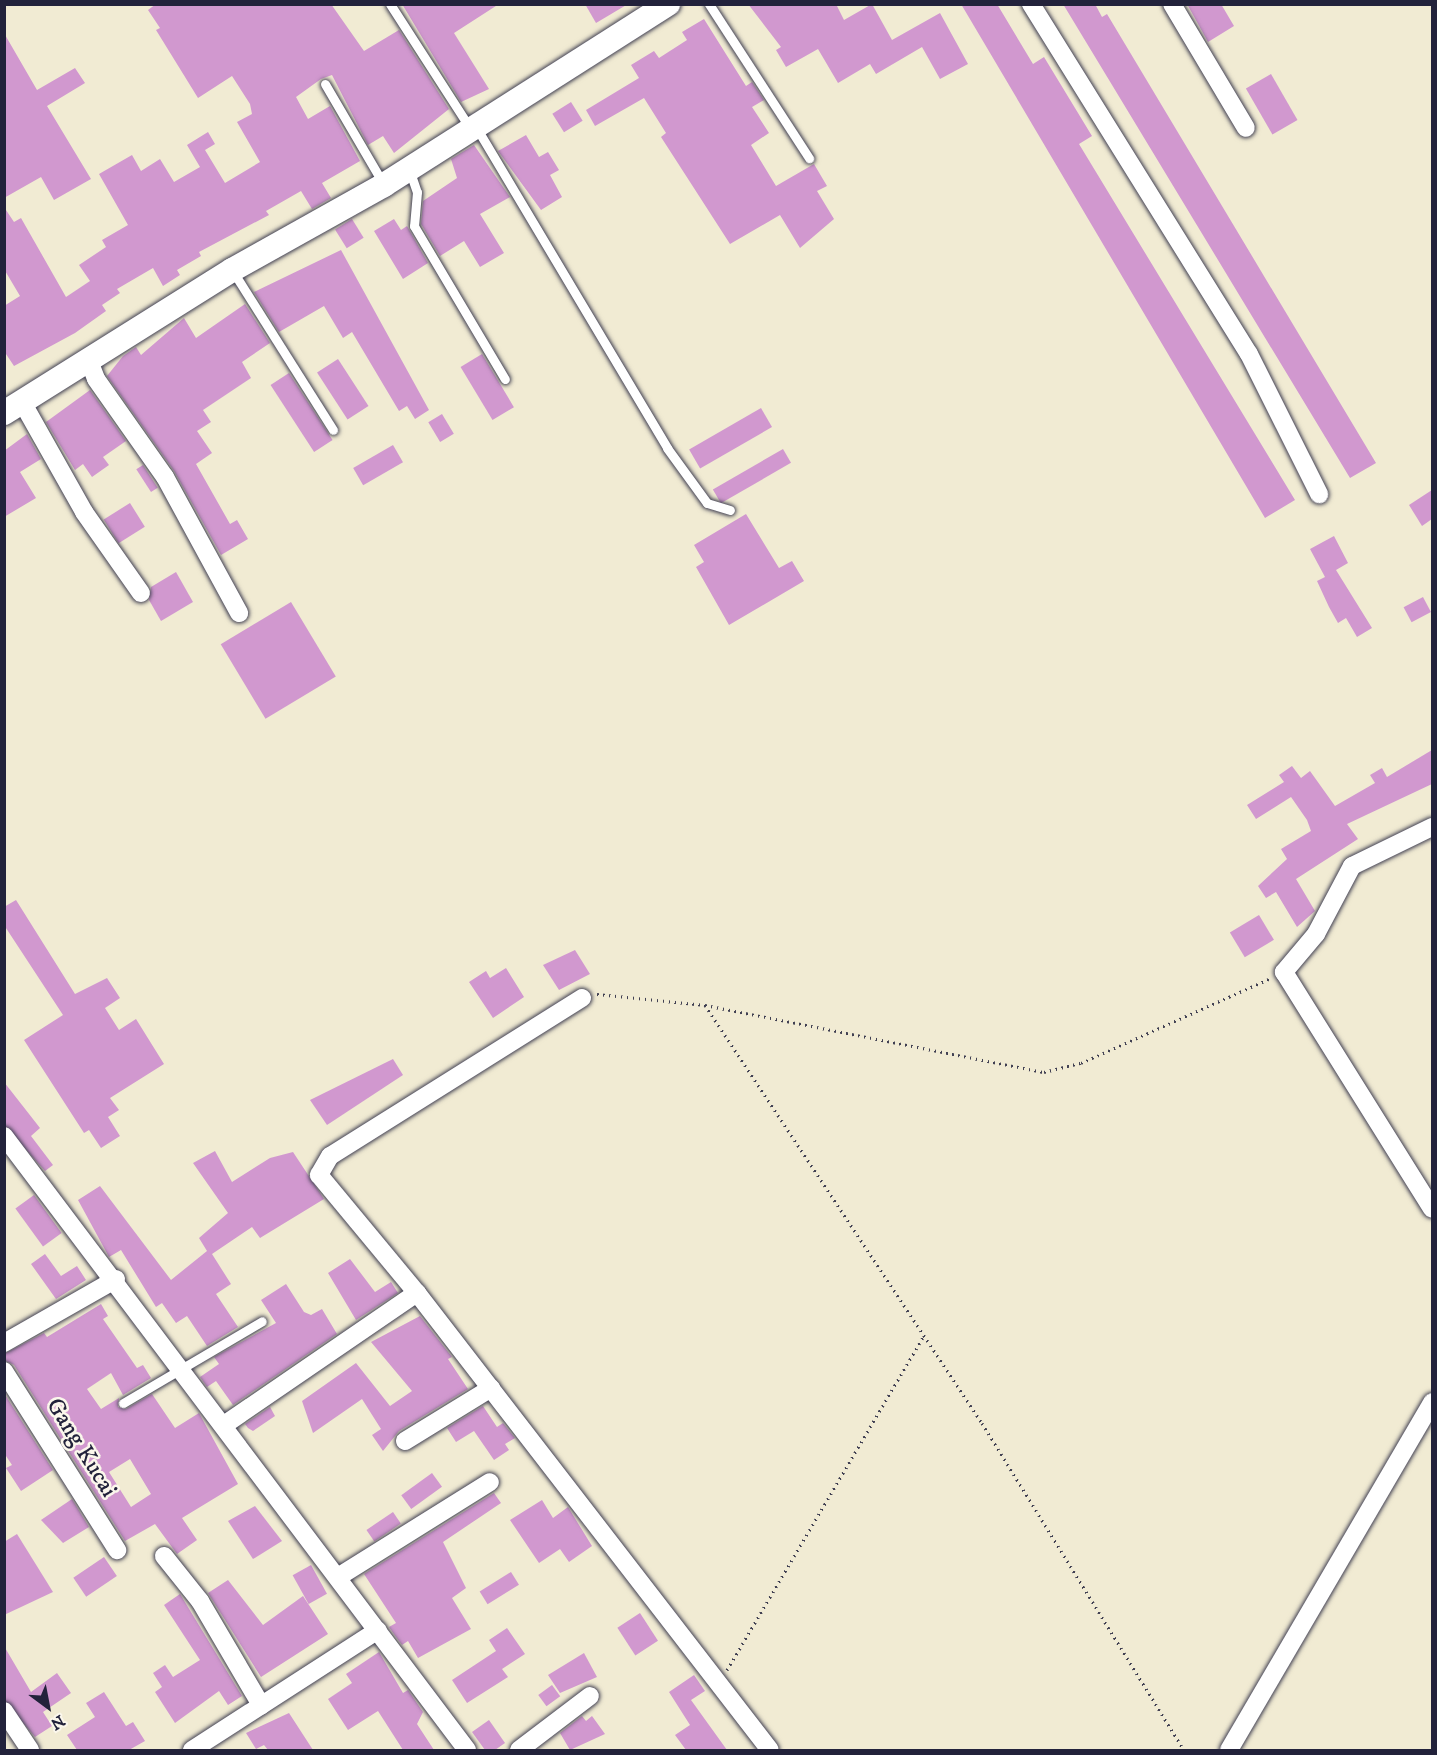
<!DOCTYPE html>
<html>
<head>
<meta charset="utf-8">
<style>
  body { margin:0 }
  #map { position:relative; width:1437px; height:1755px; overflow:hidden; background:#f1ebd3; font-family:"IM FELL DW Pica",serif }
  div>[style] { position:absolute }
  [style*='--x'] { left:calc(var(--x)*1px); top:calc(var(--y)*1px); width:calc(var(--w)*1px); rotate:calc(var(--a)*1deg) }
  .building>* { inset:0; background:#d198cf; transform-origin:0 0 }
  .path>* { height:3px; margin-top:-1.5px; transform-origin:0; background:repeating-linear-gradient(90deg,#414052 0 1.5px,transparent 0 6px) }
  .roads { filter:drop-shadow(0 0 2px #414052) drop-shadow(0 0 2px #414052) }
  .lane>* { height:9px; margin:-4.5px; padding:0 4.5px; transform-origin:4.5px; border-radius:4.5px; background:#fff }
  .street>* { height:18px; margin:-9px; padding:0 9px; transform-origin:9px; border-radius:9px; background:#fff }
  .secondary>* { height:24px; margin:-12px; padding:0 12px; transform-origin:12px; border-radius:12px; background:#fff }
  span { translate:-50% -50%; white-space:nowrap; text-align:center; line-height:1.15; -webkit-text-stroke:5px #fbf7ec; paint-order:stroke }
  .street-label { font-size:24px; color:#22223b }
  .frame { position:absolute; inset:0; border:6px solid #22223b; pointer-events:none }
  .north { position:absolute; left:18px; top:1677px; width:60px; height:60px; -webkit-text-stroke:4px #fbf7ec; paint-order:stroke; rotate:148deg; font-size:16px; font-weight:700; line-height:24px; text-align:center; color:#22223b }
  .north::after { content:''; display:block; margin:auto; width:21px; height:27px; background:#22223b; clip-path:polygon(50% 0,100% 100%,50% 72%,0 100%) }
</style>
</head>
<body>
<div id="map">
  <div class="building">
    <div style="clip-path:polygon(156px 4px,331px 4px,364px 51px,399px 30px,449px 109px,394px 153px,383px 136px,368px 145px,332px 75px,321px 79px,296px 97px,308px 119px,330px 106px,360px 161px,322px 183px,331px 198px,312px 209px,301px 191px,266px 211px,269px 215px,199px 252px,201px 256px,177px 270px,180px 275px,163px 286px,153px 268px,117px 289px,120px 293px,102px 305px,106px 311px,75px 333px,14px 366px,4px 351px,4px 306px,20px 296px,4px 269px,4px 207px,14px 222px,21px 218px,66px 297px,90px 281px,79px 265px,106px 247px,102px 240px,128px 225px,99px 174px,132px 155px,141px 171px,160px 159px,174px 182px,200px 167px,187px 145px,208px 132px,215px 144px,205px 150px,225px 183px,260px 162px,237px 122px,252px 114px,250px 104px,232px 76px,198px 98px,156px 30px,160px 28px,148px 10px)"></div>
    <div style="clip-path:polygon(402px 4px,499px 4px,454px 33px,489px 89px,461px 102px)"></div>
    <div style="clip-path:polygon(585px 4px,628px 4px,596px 23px)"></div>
    <div style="clip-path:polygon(748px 4px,836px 4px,844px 20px,872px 4px,892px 40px,940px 13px,968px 64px,940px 79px,922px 47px,876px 74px,870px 64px,838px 83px,818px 49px,786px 67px,776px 50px,781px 47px)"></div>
    <div style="clip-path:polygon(961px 4px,997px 4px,1033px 64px,1044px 57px,1092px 136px,1079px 144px,1295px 500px,1265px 518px)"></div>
    <div style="clip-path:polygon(1063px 4px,1095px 4px,1102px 17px,1107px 14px,1376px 463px,1350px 478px)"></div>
    <div style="clip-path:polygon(1187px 4px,1221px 4px,1234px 26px,1208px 42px)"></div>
    <div style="clip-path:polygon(704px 19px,746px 86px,752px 82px,764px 100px,752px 107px,769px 133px,751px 145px,776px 186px,814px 164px,827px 186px,817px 191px,834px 219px,800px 248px,780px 215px,730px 244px,661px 137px,666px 133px,644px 98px,595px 126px,586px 110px,639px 78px,631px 65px,654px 51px,659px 58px,687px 40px,682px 32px)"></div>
    <div style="clip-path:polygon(4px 33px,37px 90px,75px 68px,85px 83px,47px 106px,91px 179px,54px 200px,41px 177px,4px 198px)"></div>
    <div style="left:1271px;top:74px;width:53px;height:29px;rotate:60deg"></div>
    <div style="left:571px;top:102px;width:22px;height:22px;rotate:58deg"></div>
    <div style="clip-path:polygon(526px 135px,539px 157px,548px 152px,559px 170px,550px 175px,562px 197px,541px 210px,498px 151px)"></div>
    <div style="clip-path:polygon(474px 145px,510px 197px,480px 214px,504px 253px,480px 267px,464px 241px,440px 256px,421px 224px,423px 201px,457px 178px,451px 159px)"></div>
    <div style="left:352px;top:219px;width:22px;height:20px;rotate:58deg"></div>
    <div style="clip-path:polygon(394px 219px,401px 230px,407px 226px,428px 263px,403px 279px,374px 231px)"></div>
    <div style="clip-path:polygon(341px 250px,429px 410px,415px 419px,407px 406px,399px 411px,352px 332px,343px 338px,324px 306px,279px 332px,254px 292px)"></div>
    <div style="clip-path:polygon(245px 304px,270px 343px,242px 362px,251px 378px,203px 410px,211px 422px,197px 431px,212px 453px,196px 464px,230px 524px,237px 520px,248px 539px,221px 555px,174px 471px,107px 376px,123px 356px,136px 347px,141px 355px,184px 318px,196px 338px)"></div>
    <div style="left:482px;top:354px;width:62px;height:25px;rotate:59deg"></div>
    <div style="left:338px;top:359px;width:56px;height:25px;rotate:57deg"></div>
    <div style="left:289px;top:373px;width:80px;height:22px;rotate:57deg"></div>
    <div style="clip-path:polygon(90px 390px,126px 441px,103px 457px,109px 465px,92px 477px,83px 464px,75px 470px,46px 422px)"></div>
    <div style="left:761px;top:408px;width:22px;height:83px;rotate:60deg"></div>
    <div style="left:442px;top:414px;width:23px;height:16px;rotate:59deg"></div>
    <div style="clip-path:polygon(27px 434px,41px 459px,20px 472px,36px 498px,4px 517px,4px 451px)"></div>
    <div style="left:393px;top:445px;width:20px;height:46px;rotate:60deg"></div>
    <div style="left:783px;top:449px;width:16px;height:81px;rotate:60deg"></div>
    <div style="left:143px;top:465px;width:27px;height:8px;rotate:57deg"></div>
    <div style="clip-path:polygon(1432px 490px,1432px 519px,1422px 526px,1409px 505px)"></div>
    <div style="left:130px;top:503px;width:28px;height:31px;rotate:58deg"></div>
    <div style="clip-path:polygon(746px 514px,779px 568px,792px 561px,804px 581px,729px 625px,696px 567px,704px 562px,694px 545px)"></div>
    <div style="clip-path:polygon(1334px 536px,1348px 563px,1336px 570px,1372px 628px,1357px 637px,1346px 618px,1338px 623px,1329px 607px,1317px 581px,1325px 577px,1310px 549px)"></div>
    <div style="clip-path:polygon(176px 572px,193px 602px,161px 621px,149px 600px,151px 587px)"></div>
    <div style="left:1423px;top:597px;width:17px;height:22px;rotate:62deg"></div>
    <div style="left:291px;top:602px;width:87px;height:82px;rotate:59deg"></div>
    <div style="clip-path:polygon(1432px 750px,1432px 784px,1347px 824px,1358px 839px,1296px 879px,1315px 911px,1297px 927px,1276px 892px,1266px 898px,1258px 886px,1287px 859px,1281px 849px,1311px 831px,1307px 820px,1291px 797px,1256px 819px,1247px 805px,1284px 782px,1279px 775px,1292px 766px,1301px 778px,1310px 771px,1335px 806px,1375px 783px,1370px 775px,1382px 768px,1387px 777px)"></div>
    <div style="clip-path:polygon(16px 900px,75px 994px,107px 978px,120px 998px,105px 1008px,119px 1030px,136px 1019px,164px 1064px,110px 1098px,119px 1110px,108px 1117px,120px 1136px,101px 1148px,89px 1130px,84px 1133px,24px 1040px,63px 1015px,4px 925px,4px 907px)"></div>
    <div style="left:1259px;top:915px;width:29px;height:34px;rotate:59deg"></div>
    <div style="clip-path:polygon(575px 950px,590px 974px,559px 990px,543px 965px)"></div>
    <div style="clip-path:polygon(506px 968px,524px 997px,493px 1018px,469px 982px,486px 971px,490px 978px)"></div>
    <div style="clip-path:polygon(393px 1059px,403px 1075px,327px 1125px,310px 1100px)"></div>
    <div style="clip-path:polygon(4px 1082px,40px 1128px,31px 1136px,53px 1165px,45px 1171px,4px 1125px)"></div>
    <div style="clip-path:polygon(215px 1151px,232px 1182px,270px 1158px,293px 1152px,324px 1199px,260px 1238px,252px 1227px,212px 1254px,231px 1284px,216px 1294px,238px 1327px,207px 1346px,187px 1316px,176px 1323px,162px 1303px,156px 1307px,121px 1250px,109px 1257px,78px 1200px,100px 1186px,171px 1280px,207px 1251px,199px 1238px,228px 1213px,193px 1163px)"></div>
    <div style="left:34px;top:1195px;width:47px;height:23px;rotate:54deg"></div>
    <div style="clip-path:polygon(45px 1254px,61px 1276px,77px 1266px,86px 1280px,56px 1299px,31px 1264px)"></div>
    <div style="clip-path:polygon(350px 1259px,375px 1292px,391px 1282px,398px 1293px,356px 1320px,328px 1273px)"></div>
    <div style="clip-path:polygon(286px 1284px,304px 1312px,311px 1315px,322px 1309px,337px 1334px,233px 1405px,216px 1381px,207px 1387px,200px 1377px,219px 1364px,214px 1357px,276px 1323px,261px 1300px)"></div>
    <div style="clip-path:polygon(evenodd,101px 1304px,108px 1316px,103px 1319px,137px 1368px,143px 1365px,151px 1378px,123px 1395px,111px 1373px,87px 1389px,101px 1409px,119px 1398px,118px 1407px,126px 1409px,152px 1394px,175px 1428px,199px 1413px,238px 1484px,182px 1518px,197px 1540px,177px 1554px,155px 1524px,125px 1541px,14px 1365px,4px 1360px,4px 1354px,44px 1333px,47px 1337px,101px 1304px,130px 1459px,151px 1494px,131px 1507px,109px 1472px,130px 1459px)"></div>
    <div style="clip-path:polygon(420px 1316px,452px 1357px,448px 1359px,468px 1389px,399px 1431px,383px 1451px,372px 1435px,381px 1429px,362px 1399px,313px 1433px,302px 1401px,356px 1363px,390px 1406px,412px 1391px,371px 1342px)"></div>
    <div style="clip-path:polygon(4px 1393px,53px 1470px,21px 1491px,6px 1468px,12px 1465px,4px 1453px)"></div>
    <div style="clip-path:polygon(483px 1406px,497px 1427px,503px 1423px,515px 1438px,505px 1444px,509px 1450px,494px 1460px,474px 1431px,456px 1442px,447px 1428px)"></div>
    <div style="clip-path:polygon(270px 1407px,275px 1416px,253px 1431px,248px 1428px,245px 1424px)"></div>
    <div style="left:432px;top:1473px;width:17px;height:38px;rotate:54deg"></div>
    <div style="clip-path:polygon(494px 1493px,501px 1503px,443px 1542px,466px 1588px,452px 1598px,471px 1629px,418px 1658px,408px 1641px,402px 1645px,396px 1637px,389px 1627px,396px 1623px,364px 1574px)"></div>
    <div style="clip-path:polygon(72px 1499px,89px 1527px,63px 1543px,41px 1520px)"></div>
    <div style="clip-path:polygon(542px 1500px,553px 1518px,568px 1507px,592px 1546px,569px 1562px,560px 1549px,539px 1563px,510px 1520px)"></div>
    <div style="clip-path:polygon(255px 1506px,282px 1541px,253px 1559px,228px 1521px)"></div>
    <div style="left:393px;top:1512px;width:14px;height:32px;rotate:56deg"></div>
    <div style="clip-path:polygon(17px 1534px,53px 1592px,4px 1615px,4px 1542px)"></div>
    <div style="left:104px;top:1557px;width:23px;height:37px;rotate:56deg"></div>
    <div style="left:311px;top:1565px;width:33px;height:21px;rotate:61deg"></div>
    <div style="left:511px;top:1572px;width:15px;height:37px;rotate:58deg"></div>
    <div style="clip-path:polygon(228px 1580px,263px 1625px,303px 1596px,328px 1634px,261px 1677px,208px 1593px)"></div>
    <div style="clip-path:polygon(180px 1594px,242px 1696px,228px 1705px,219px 1691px,175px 1723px,155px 1692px,162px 1687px,153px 1673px,165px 1665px,173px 1677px,200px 1660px,164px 1605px)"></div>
    <div style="left:640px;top:1613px;width:33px;height:27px;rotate:57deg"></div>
    <div style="clip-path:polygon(507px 1628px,525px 1654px,502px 1669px,508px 1677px,467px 1703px,452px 1680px,496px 1651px,489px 1640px)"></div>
    <div style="clip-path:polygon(4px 1646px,31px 1692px,57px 1673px,71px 1693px,43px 1712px,52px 1726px,35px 1737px,4px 1700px)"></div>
    <div style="clip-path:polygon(379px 1652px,403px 1693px,408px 1690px,423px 1712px,417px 1724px,434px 1750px,403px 1750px,378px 1711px,348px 1730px,328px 1699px,352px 1683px,346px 1674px)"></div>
    <div style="clip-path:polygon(584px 1653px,597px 1677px,560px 1693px,548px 1675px)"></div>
    <div style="clip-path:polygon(694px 1675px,705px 1691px,691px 1700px,727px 1750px,686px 1750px,675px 1735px,690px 1725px,669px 1692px)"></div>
    <div style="left:552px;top:1685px;width:14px;height:17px;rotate:54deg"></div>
    <div style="clip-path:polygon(104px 1692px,126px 1726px,133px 1722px,145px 1741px,129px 1750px,77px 1750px,67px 1735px,95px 1717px,86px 1703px)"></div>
    <div style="clip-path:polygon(289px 1713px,313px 1750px,268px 1750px,264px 1745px,256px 1749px,246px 1733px)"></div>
    <div style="clip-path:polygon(582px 1716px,586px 1721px,592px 1716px,605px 1734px,570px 1750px,560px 1733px)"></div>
    <div style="clip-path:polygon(489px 1720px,505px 1743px,495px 1750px,485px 1750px,472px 1732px)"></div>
  </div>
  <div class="path">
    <div style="--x:597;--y:994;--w:109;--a:5.8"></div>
    <div style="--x:705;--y:1005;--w:346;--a:11.2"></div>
    <div style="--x:1044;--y:1072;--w:38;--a:-14"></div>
    <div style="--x:1081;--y:1063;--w:206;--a:-24.1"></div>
    <div style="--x:705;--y:1005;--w:501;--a:56.47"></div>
    <div style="--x:982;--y:1423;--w:384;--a:58.3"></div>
    <div style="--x:727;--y:1670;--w:389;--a:-59.5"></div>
  </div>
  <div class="roads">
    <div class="lane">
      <div style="--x:390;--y:4;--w:148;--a:57.2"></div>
      <div style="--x:709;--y:4;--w:184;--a:57"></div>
      <div style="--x:325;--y:84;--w:117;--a:59.7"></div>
      <div style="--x:476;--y:127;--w:374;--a:59.2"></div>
      <div style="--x:667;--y:448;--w:68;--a:54"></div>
      <div style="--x:707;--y:503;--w:24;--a:17"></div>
      <div style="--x:410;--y:172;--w:21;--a:71"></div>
      <div style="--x:417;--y:192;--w:34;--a:95"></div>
      <div style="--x:414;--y:226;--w:178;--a:59.3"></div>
      <div style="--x:232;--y:270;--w:189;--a:57.7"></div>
      <div style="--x:123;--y:1403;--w:161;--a:-30.5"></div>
    </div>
    <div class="street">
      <div style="--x:1031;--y:4;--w:412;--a:58.1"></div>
      <div style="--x:1249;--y:354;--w:157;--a:63.4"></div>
      <div style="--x:1172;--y:4;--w:144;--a:59.2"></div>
      <div style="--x:88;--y:358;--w:22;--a:69"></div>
      <div style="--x:96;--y:379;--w:120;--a:54.9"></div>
      <div style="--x:165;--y:477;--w:155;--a:61.4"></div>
      <div style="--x:21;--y:400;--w:129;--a:60.6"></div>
      <div style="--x:84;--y:512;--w:99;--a:54.9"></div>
      <div style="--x:1432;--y:827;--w:89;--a:154"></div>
      <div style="--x:1352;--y:866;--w:77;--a:117.9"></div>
      <div style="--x:1316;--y:934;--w:50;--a:130.1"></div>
      <div style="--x:1284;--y:972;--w:279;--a:58"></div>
      <div style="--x:582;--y:998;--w:297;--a:147.9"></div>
      <div style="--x:330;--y:1156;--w:22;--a:120"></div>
      <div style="--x:319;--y:1175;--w:153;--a:50.3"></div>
      <div style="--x:417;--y:1293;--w:577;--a:52.32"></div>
      <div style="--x:4;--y:1136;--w:769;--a:52.98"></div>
      <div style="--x:4;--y:1343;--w:129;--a:-29.7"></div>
      <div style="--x:4;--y:1371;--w:212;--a:57.7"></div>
      <div style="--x:224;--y:1425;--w:234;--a:-34.4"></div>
      <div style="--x:405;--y:1441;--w:101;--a:-31.6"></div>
      <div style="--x:164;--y:1556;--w:58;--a:51.3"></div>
      <div style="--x:200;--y:1601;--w:121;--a:59.6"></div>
      <div style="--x:338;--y:1577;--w:179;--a:-32"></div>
      <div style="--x:4;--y:1711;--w:47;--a:56.3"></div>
      <div style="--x:192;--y:1750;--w:221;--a:-32.8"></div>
      <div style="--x:519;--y:1750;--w:89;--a:-37.3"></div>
      <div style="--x:1229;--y:1750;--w:403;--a:-59.7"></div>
    </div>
    <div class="secondary">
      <div style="--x:4;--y:413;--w:269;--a:-32.1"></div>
      <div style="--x:232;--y:270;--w:174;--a:-29.2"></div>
      <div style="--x:384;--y:185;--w:337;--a:-32.5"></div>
    </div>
  </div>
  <div class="street-label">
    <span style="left:81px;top:1448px;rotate:58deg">Gang Kucai</span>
  </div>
  <div class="frame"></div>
  <div class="north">N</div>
</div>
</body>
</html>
